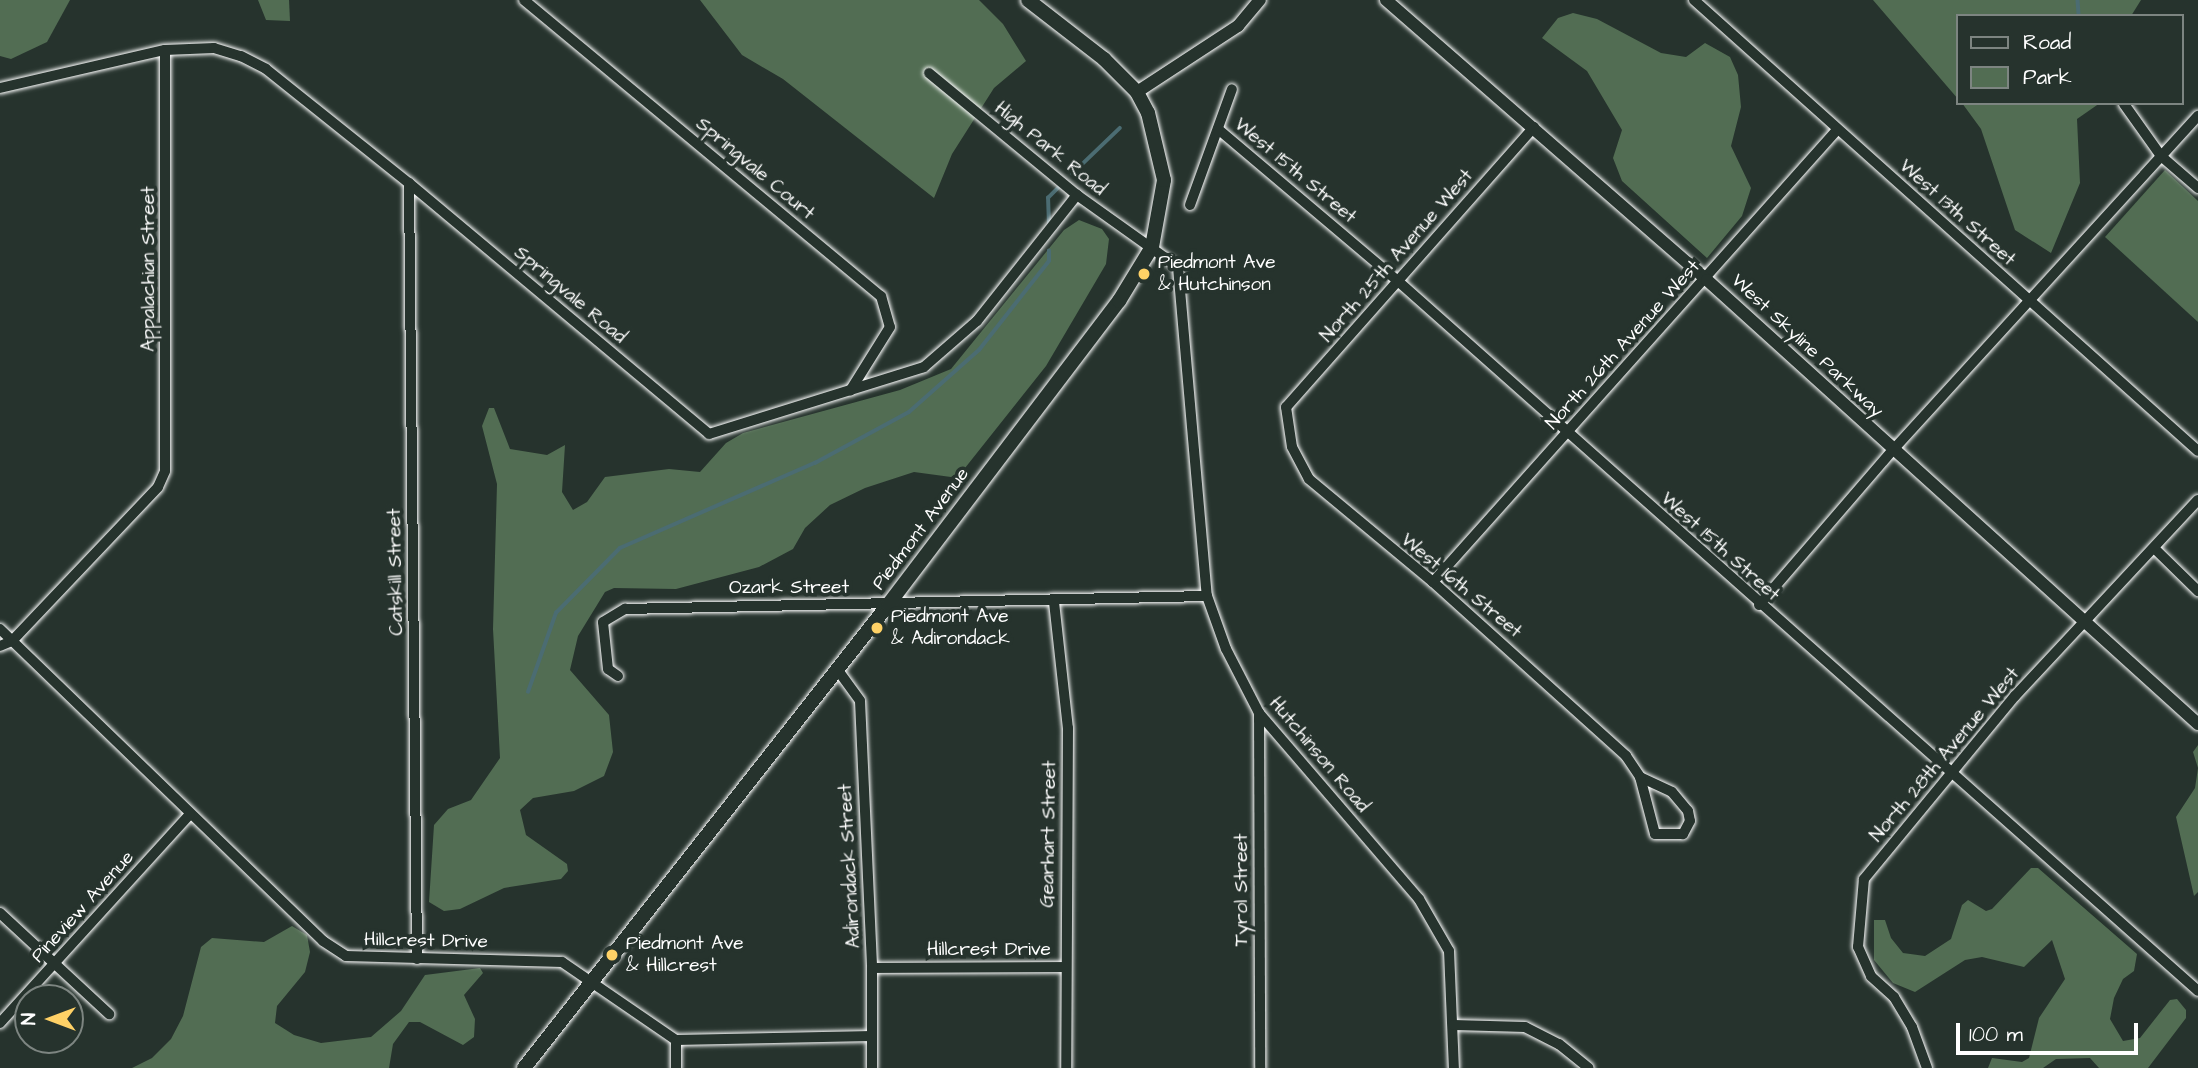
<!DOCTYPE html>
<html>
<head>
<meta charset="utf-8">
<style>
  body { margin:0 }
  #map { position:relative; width:2198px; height:1068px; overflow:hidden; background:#26332d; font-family:"Architects Daughter",sans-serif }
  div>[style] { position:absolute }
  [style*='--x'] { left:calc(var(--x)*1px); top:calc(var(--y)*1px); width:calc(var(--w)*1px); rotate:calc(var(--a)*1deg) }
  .green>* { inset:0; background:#526d53 }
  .stream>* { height:3.5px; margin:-1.75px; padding:0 1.75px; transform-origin:1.75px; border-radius:1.75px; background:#4b6c72 }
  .roads { filter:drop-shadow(0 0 2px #fff) drop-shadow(0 0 2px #fff) }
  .minor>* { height:10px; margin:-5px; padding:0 5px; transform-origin:5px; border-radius:5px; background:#26332d }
  .tertiary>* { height:12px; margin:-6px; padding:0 6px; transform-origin:6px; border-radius:6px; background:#26332d }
  .secondary>* { height:14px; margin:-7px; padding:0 7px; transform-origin:7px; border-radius:7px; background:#26332d }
  .dots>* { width:19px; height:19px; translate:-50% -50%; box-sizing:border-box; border:4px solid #26332d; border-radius:50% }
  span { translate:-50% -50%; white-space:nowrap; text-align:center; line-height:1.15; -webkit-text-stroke:7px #26332d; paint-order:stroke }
  .street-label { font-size:19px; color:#fff }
  .poi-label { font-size:19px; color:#fff }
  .left { translate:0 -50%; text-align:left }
  .legend { position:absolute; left:1956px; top:14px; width:228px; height:91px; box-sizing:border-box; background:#26332d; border:2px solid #7d8581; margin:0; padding:9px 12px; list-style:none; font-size:21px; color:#fff }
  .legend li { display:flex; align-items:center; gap:14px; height:35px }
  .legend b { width:35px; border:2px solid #7d8581 }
  .north { position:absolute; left:14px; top:984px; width:70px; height:70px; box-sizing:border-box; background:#26332d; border:2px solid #7d8581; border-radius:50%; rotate:270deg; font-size:19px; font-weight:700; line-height:28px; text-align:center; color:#fff }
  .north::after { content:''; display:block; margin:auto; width:24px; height:32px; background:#ffd166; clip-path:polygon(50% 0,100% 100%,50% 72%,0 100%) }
  .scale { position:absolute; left:1956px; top:1023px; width:182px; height:32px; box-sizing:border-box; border:4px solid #fff; border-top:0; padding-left:9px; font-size:21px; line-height:24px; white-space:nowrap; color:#fff; -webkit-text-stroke:5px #26332d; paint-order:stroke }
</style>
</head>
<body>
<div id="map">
  <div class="green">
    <div style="clip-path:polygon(0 0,70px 0,47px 42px,11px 59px,0 56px)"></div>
    <div style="clip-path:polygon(258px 0,289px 0,290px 21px,266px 20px)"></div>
    <div style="clip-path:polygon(700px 0,979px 0,1003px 24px,1026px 61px,994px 88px,952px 154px,934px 198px,783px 79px,742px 55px)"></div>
    <div style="clip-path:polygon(1873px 0,2141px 0,2131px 16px,1958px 16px,1958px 99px)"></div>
    <div style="clip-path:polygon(1573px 13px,1597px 19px,1661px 53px,1686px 57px,1705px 43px,1730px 57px,1738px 75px,1741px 107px,1731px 146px,1751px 188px,1742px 216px,1707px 258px,1622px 181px,1613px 158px,1622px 130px,1587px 71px,1542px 38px,1558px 18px)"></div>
    <div style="clip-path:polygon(1962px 103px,2100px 103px,2077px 119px,2080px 183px,2051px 253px,2015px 230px,1981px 129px)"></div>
    <div style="clip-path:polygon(2165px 170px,2198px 201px,2198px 322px,2105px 237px)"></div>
    <div style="clip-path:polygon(1079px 220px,1102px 229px,1109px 239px,1106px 264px,1046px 366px,965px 468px,951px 477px,914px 472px,865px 488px,830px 505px,805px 528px,793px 549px,759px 567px,676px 589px,614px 588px,605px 592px,578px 636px,570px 670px,609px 715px,613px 752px,604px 776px,574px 791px,533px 798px,520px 810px,526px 835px,567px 864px,568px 871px,561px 879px,504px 888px,460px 909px,444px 911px,429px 902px,434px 825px,448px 809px,471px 800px,500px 758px,493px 629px,497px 484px,482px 426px,489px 408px,494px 408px,510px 449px,547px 455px,565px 445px,562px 492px,573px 510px,587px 502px,605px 477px,669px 469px,700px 472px,726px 443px,743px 433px,900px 390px,951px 369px,1064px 230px)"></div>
    <div style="clip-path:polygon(2198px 745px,2198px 892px,2194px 896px,2176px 817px,2195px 788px,2198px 768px,2193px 752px)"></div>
    <div style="clip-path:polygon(2031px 868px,2038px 868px,2137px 954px,2134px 971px,2123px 979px,2114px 998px,2110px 1019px,2123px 1041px,2140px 1038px,2170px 1000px,2177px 999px,2186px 1010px,2186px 1018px,2148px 1068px,2099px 1068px,2090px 1058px,2056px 1059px,2043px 1068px,1988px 1068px,1992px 1058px,2022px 1062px,2029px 1058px,2039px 1018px,2065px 979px,2052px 940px,2024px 967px,1982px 957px,1965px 960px,1915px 992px,1893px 983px,1874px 960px,1874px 920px,1885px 920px,1891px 938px,1903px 953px,1925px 956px,1951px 939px,1962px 905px,1968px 900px,1986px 911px,1992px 909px)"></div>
    <div style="clip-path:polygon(292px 926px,307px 935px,310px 952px,305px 972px,277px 1006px,275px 1023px,294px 1035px,321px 1043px,371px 1037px,401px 1011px,425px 975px,480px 968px,483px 973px,464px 995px,475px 1019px,474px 1037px,463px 1045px,420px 1022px,409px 1022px,393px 1044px,389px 1068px,132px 1068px,152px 1058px,171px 1039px,183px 1016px,201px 947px,212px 938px,264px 942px)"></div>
  </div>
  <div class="stream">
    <div style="--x:2078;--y:0;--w:16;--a:86"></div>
    <div style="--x:1072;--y:174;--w:66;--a:-43.8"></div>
    <div style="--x:1049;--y:225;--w:27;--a:-92"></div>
    <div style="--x:1048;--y:198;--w:14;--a:-45"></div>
    <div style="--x:528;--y:692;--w:84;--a:-70.5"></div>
    <div style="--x:556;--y:613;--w:91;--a:-45.4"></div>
    <div style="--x:620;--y:548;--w:213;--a:-23.6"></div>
    <div style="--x:815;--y:463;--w:107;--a:-28.5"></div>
    <div style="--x:909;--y:412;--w:94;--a:-41.5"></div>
    <div style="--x:979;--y:350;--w:113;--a:-51.8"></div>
    <div style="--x:1049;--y:261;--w:10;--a:-90"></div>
  </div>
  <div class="roads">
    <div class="minor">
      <div style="--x:524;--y:0;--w:464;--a:39.7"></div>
      <div style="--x:881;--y:296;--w:32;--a:74"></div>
      <div style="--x:890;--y:327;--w:75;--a:122"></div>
      <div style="--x:1694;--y:0;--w:676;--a:41.82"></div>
      <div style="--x:929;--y:73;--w:192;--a:39.5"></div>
      <div style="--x:1077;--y:195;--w:124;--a:35.5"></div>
      <div style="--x:1178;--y:267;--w:330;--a:85"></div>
      <div style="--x:1207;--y:596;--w:56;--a:70.3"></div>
      <div style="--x:1226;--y:649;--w:72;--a:62.7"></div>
      <div style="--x:1259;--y:713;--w:245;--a:49.3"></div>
      <div style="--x:1419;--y:899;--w:60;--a:60"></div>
      <div style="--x:1449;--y:951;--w:117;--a:87.6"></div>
      <div style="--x:0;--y:88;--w:169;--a:-13"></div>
      <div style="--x:165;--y:50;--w:49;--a:-2.3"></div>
      <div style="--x:214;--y:48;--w:28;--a:17"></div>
      <div style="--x:241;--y:56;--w:28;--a:27"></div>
      <div style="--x:266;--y:69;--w:183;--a:38.6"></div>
      <div style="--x:409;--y:183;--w:391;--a:39.9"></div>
      <div style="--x:709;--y:434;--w:225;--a:-17.3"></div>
      <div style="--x:924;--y:367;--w:70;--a:-41"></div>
      <div style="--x:977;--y:321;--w:161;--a:-51.6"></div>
      <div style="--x:2124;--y:104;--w:64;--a:54.6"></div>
      <div style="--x:2161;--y:156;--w:49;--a:40.9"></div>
      <div style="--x:1534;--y:127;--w:374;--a:131.5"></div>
      <div style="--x:1286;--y:407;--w:40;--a:81.5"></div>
      <div style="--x:1292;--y:447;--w:36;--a:62"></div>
      <div style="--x:1309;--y:479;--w:161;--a:39.7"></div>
      <div style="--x:1433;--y:582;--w:260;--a:42"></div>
      <div style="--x:1626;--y:756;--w:25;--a:56"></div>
      <div style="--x:1218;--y:129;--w:237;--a:40.2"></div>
      <div style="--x:1399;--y:282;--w:1068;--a:41.58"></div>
      <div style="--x:409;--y:183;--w:776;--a:89.41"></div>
      <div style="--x:1190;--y:205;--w:123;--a:-70.1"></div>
      <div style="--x:2154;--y:548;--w:62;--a:44.3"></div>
      <div style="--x:1433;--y:582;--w:606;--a:-48.21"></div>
      <div style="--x:1054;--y:602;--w:127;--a:83.7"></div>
      <div style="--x:1068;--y:728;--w:340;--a:90.3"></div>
      <div style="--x:1759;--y:605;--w:203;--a:-49.2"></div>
      <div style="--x:1892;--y:451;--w:454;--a:-47.6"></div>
      <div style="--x:0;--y:629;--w:449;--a:44"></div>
      <div style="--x:323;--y:941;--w:27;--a:33"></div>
      <div style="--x:346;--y:956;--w:216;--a:1.6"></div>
      <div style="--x:562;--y:962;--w:138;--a:34.4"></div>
      <div style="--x:676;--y:1040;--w:196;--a:-1.2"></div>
      <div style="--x:0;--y:646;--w:13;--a:-23"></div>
      <div style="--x:12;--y:641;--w:212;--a:-46.5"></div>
      <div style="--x:158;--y:487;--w:17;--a:-66"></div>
      <div style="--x:165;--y:471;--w:421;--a:-90"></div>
      <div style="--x:837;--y:669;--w:39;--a:54"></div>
      <div style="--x:860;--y:701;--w:267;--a:87.4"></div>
      <div style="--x:872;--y:968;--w:100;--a:90"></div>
      <div style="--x:618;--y:676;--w:12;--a:-145"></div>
      <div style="--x:608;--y:669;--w:47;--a:-96.1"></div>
      <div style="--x:603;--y:622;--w:26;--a:-31"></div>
      <div style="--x:625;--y:609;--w:582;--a:-1.28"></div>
      <div style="--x:1259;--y:713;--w:355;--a:89.8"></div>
      <div style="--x:1640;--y:777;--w:35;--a:25"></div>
      <div style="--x:1672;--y:792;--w:25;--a:50"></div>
      <div style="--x:1688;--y:811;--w:10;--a:79"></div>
      <div style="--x:1690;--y:821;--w:15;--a:118"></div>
      <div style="--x:1683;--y:834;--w:28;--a:180"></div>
      <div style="--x:1655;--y:834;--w:59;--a:-104.7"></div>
      <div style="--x:0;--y:913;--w:149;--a:42.8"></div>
      <div style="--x:872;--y:968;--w:192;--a:-0.3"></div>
      <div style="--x:0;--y:1023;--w:282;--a:-47.7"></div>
      <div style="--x:1454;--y:1025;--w:71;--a:1.6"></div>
      <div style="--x:1525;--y:1027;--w:38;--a:27"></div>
      <div style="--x:1559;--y:1044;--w:38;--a:39"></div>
      <div style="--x:676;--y:1040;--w:28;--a:90"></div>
      <div style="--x:1927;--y:1068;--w:44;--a:-110.1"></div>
      <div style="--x:1912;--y:1027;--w:35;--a:-121"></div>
      <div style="--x:1894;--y:997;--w:31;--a:-138"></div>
      <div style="--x:1871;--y:976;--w:32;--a:-114"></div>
      <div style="--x:1858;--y:947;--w:68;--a:-85"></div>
      <div style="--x:1864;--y:879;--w:237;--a:-50.5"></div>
      <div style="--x:2015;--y:696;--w:268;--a:-47"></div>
    </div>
    <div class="tertiary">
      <div style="--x:1386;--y:0;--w:426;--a:41.1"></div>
      <div style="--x:1707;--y:280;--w:662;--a:42.12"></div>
      <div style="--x:1137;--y:92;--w:121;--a:-33.2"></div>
      <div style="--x:1238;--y:26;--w:34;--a:-50"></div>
    </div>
    <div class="secondary">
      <div style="--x:524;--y:1068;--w:589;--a:-51.83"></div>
      <div style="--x:888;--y:605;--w:382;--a:-52.8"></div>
      <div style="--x:1119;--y:301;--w:63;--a:-58.6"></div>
      <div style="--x:1152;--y:247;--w:68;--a:-79.8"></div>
      <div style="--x:1164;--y:180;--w:69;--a:-103.4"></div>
      <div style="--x:1148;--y:113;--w:24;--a:-118"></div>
      <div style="--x:1137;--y:92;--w:47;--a:-135"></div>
      <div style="--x:1104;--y:59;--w:96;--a:-142.2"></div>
    </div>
  </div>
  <div class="dots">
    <div style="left:1144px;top:274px;background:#ffd166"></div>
    <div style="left:877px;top:628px;background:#ffd166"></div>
    <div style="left:612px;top:955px;background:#ffd166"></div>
  </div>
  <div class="street-label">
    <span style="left:1050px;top:149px;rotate:39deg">High Park Road</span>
    <span style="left:755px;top:169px;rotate:40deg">Springvale Court</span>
    <span style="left:1295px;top:171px;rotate:40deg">West 15th Street</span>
    <span style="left:1957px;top:213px;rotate:42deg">West 13th Street</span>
    <span style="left:1397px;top:256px;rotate:-49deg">North 25th Avenue West</span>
    <span style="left:149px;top:269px;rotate:-90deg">Appalachian Street</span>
    <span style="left:570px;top:295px;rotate:40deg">Springvale Road</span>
    <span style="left:1623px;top:345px;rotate:-48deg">North 26th Avenue West</span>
    <span style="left:1807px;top:346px;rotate:43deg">West Skyline Parkway</span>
    <span style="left:921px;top:529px;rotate:-53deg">Piedmont Avenue</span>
    <span style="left:1720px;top:547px;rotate:42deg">West 15th Street</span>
    <span style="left:396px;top:572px;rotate:-91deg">Catskill Street</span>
    <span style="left:1461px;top:586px;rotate:40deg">West 16th Street</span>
    <span style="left:789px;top:588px">Ozark Street</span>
    <span style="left:1319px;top:755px;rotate:50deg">Hutchinson Road</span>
    <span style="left:1945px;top:755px;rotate:-50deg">North 28th Avenue West</span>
    <span style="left:1049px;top:834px;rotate:-89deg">Gearhart Street</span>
    <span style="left:850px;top:866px;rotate:-93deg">Adirondack Street</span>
    <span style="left:1242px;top:890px;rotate:-90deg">Tyrol Street</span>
    <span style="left:83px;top:907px;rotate:-48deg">Pineview Avenue</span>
    <span style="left:426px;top:941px;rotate:1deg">Hillcrest Drive</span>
    <span style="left:989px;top:950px">Hillcrest Drive</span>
  </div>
  <div class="poi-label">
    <span class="left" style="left:1158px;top:274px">Piedmont Ave<br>&amp; Hutchinson</span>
    <span class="left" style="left:891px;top:628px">Piedmont Ave<br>&amp; Adirondack</span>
    <span class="left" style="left:626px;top:955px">Piedmont Ave<br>&amp; Hillcrest</span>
  </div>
  <ul class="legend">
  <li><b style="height:9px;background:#26332d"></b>Road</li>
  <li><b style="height:19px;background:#526d53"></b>Park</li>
  </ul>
  <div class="north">N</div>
  <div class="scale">100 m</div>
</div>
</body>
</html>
